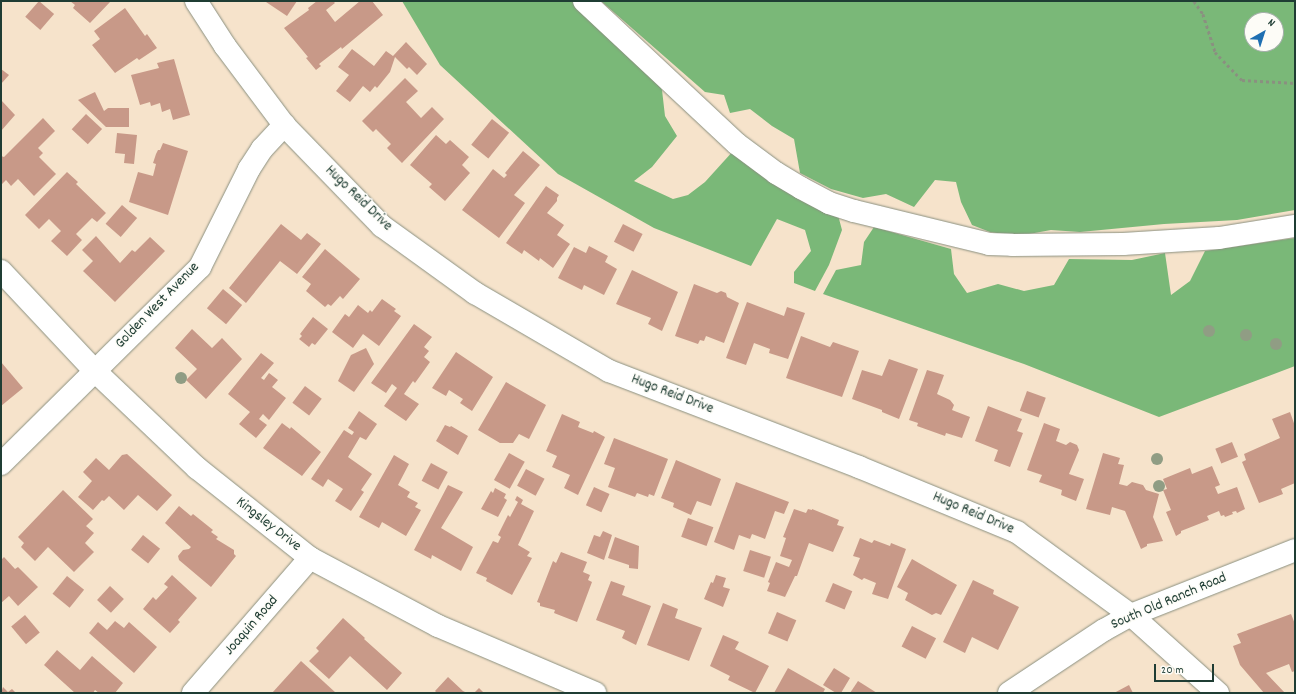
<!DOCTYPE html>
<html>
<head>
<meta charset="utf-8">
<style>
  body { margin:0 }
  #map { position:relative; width:1296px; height:694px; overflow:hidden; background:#f6e3cb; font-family:Dekko,sans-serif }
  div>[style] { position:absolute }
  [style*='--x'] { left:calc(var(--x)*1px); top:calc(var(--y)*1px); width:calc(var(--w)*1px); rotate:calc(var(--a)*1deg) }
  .forest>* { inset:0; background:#7ab878 }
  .building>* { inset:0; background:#c89988; transform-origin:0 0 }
  .path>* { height:2.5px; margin-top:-1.25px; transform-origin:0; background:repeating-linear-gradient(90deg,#8a9080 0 3px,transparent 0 6px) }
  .roads { filter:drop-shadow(0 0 1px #8a9080) drop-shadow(0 0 1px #8a9080) }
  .street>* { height:22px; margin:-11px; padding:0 11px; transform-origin:11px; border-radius:11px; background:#fff }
  .trees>* { width:12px; height:12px; margin:-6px; border-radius:50%; background:#909d84 }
  span { translate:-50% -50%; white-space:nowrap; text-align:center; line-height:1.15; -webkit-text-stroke:3px #fdfcf7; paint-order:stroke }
  .street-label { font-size:15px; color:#1f3d34 }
  .frame { position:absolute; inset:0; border:2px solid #1f3d34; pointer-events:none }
  .north { position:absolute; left:1244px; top:12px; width:40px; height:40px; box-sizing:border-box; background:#fdfcf7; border:1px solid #a4b0a9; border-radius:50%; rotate:39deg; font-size:11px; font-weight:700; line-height:16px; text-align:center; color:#1f3d34 }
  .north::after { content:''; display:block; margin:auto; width:14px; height:18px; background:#1f6fb2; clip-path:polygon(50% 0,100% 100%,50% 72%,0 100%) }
  .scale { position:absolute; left:1154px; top:664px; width:60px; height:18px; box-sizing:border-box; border:2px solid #1f3d34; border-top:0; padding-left:5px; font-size:12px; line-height:14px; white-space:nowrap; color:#1f3d34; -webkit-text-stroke:3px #fdfcf7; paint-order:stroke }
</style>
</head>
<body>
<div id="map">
  <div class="forest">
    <div style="clip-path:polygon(402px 1px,573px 1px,659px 83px,662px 90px,665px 116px,677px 136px,652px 167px,634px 181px,673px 199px,688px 195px,705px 182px,734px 150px,838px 215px,842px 230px,829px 265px,815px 291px,794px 283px,794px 272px,811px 251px,805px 230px,777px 219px,751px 266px,654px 228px,558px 174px,440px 65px)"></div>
    <div style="clip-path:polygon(evenodd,601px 1px,1295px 1px,1295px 210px,1237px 220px,1164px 224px,1080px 232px,1051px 230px,1018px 236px,990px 232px,972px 225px,961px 202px,956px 182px,935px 180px,914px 207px,886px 194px,863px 198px,831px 189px,800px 173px,794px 139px,772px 126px,750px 109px,730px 113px,724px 95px,705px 92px,601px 1px,1252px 20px,1276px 20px,1276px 44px,1252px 44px,1252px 20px)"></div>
    <div style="clip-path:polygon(874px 227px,951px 249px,954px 274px,967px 293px,998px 284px,1024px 291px,1054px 285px,1069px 259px,1132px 260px,1165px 253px,1171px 295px,1190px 281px,1205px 251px,1295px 238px,1295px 366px,1159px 417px,1024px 364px,823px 294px,836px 270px,861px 265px,864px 242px)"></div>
  </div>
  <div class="building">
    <div style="left:39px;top:1px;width:20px;height:21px;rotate:41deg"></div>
    <div style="clip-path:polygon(70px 1px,111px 1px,90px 23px,73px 8px,75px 5px)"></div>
    <div style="clip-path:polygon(267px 1px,297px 1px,287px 16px,266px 2px)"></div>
    <div style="clip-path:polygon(317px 1px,333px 1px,335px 3px,326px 10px,335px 22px,360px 1px,372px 1px,383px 15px,342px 49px,341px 47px,319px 64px,321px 66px,316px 70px,306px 58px,308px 57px,284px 28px,309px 10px,308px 8px)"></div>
    <div style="clip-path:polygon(125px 8px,145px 36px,147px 34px,157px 48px,139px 60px,137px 58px,115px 73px,92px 45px,100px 39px,94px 31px)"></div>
    <div style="clip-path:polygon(406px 42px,427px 64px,417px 75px,409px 67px,407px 69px,395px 57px,390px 72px,377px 88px,375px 86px,370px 92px,363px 86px,350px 102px,336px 91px,349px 75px,338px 67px,352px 49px,374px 66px,386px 51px,393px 56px)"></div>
    <div style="clip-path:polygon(174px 59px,190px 115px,173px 120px,170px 109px,162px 112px,160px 103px,151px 106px,150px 102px,140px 105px,131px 75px,159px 68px,157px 63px)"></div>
    <div style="clip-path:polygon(1px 69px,9px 75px,1px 84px)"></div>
    <div style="clip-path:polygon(405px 78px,418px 91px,406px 102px,421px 118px,432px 107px,444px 119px,402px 163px,387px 148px,391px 144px,376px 129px,373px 132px,362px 121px)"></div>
    <div style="clip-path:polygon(95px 92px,104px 111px,108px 108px,129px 108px,129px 127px,106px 127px,78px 100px)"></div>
    <div style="clip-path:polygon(1px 100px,15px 115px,1px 131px)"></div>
    <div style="left:86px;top:114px;width:22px;height:21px;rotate:43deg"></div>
    <div style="clip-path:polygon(43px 118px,55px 131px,38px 148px,43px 153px,39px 157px,56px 174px,34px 196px,18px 179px,11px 186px,6px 180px,1px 185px,1px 156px,4px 157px)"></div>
    <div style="left:492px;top:119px;width:22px;height:33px;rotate:39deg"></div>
    <div style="clip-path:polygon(117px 133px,137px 135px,134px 164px,124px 163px,125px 154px,115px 153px)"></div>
    <div style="clip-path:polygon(436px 135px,446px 144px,450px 140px,469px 157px,462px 165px,470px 173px,445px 201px,429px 187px,432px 184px,410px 165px)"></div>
    <div style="clip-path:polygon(163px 143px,188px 151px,168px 215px,129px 202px,138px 172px,153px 176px,156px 164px,153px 163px,156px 154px,158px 150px,160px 150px)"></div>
    <div style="clip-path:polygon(523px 151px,540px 165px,514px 195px,525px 203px,499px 238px,462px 210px,493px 169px,504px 178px,507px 175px,505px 173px)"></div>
    <div style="clip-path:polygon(67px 172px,78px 182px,76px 184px,106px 213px,97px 222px,92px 218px,76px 234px,82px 240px,67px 256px,51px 241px,61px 231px,49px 219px,39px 229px,25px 215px)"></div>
    <div style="clip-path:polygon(546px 186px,559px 195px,557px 198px,557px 201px,547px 213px,564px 225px,557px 235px,570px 244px,553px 268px,540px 258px,539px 261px,524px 250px,522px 254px,506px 243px)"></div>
    <div style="left:122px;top:205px;width:20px;height:25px;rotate:41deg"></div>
    <div style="clip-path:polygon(281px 224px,301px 240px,307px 233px,321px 244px,297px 274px,280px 261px,246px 303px,229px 288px)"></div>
    <div style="left:623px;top:224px;width:22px;height:20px;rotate:27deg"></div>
    <div style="clip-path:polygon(96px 236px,120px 263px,132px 250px,135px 252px,150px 237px,165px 251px,115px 302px,83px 271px,93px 261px,82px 250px)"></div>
    <div style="clip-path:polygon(589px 246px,608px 256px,605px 262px,617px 269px,604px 295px,584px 285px,582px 290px,558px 278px,574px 247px,586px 253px)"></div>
    <div style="clip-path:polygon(325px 249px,360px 279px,343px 299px,340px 296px,331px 306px,328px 304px,325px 307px,306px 291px,311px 284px,302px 277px)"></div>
    <div style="clip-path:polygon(632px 270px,678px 292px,662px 331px,648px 324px,651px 318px,616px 304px)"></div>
    <div style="clip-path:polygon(694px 284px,717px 293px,721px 291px,726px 293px,727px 297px,739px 303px,724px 343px,706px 336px,704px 341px,700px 340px,698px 344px,675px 336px)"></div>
    <div style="left:223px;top:289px;width:25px;height:25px;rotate:40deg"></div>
    <div style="clip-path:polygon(382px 299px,396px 309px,394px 311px,401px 316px,379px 346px,363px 334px,353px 348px,332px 332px,345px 314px,349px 317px,358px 305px,368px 313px,370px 310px,372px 312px)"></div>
    <div style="clip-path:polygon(747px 302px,784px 316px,787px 307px,805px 313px,788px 359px,769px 353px,770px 349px,754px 343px,746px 365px,726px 358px)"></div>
    <div style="clip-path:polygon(313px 317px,328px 329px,315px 345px,312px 343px,309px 347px,299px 339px,302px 336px,300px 334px)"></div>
    <div style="clip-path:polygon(414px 324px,432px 337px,424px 347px,429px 351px,424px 357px,430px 362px,415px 383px,413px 381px,404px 394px,419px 404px,406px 421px,384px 406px,397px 388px,392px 384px,386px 393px,371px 383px)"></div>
    <div style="clip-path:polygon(192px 329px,212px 348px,222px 338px,242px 359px,206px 399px,186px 380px,197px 369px,175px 348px)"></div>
    <div style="clip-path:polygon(801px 336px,830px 347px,833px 342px,859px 351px,842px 397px,786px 378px)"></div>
    <div style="clip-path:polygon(366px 348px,374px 364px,354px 392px,338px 381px,351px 355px)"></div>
    <div style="clip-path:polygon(456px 352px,493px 377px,472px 411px,460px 403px,463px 399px,449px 390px,446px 396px,432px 388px)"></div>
    <div style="clip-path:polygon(261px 353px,274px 363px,261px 378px,264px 380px,269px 373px,278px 380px,272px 387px,286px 398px,269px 420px,263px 414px,259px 419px,267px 425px,256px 438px,239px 424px,250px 412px,228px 394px)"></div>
    <div style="clip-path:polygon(889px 359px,918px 369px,899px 419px,882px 412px,882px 410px,852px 399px,862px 370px,882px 376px)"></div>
    <div style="clip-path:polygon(1px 362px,23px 388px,1px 406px)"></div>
    <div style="clip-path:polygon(927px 370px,944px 375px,937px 394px,950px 400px,954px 405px,952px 410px,970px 417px,962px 438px,946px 433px,945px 436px,917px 426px,918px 423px,909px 420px)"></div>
    <div style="clip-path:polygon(506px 382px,546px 405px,529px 439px,519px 434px,513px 443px,500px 443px,478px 430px)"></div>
    <div style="left:305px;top:386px;width:21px;height:21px;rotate:37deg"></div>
    <div style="left:1027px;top:391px;width:20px;height:21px;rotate:20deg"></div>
    <div style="clip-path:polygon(988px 406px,1022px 419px,1017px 431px,1023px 433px,1010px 467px,994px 461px,998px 450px,975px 441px)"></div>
    <div style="clip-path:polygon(359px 411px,377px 424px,366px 440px,360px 437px,348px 457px,372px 474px,361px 490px,364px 492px,351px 511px,335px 501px,343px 489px,328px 479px,323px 487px,311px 479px,344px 430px,352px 435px,354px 432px,348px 428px)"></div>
    <div style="clip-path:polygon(1290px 412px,1295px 426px,1295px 483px,1281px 489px,1283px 494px,1259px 503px,1242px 462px,1246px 460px,1244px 454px,1280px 438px,1272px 419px)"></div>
    <div style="clip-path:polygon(562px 414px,580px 422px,578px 427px,593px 433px,594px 431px,605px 437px,578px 495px,564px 488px,570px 475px,552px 467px,557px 456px,546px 451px)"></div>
    <div style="clip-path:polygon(282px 423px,290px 429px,291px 427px,321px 452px,302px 476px,263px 448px)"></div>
    <div style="clip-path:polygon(1044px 423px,1060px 429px,1056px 441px,1066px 445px,1070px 442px,1077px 445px,1079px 450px,1069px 474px,1084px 479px,1076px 501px,1061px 495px,1062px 490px,1039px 482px,1042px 475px,1027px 470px)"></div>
    <div style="clip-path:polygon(445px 425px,450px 427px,451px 426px,468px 436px,458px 455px,436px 441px)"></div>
    <div style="clip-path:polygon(614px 438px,668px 459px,654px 496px,649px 494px,648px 497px,637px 493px,635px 497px,608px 487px,615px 468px,604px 464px)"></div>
    <div style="left:1232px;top:442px;width:16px;height:18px;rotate:68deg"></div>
    <div style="left:509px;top:453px;width:18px;height:31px;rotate:29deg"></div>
    <div style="clip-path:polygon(1103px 453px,1120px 458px,1118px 464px,1124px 465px,1119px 484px,1127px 486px,1132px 482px,1143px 485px,1146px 490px,1159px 494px,1153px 517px,1163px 541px,1147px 544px,1147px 546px,1141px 549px,1125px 511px,1112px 507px,1110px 515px,1086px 509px)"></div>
    <div style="clip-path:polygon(127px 454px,172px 495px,157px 511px,138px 495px,124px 510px,109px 496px,104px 501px,102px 500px,93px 510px,78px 497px,92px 481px,83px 472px,96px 458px,109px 470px,122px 455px)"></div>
    <div style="clip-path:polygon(394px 455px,409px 464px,398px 485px,410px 492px,407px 497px,418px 503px,415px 507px,421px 510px,406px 536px,382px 522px,379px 528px,359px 517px)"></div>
    <div style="clip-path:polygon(676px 460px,721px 479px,711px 506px,697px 501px,691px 515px,673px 507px,674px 503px,661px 498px)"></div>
    <div style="left:431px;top:463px;width:19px;height:20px;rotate:28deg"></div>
    <div style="clip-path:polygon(1212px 466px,1220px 485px,1215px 487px,1218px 494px,1237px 487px,1245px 509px,1237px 513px,1236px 511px,1232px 512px,1233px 514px,1225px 517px,1224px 515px,1221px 516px,1219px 511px,1207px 516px,1209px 520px,1181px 531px,1181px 533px,1176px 536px,1166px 512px,1171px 510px,1163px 490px,1167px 489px,1163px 479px,1190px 468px,1192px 474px)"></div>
    <div style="left:526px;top:469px;width:21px;height:19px;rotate:28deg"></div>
    <div style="clip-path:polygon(736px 482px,789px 502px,784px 514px,775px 511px,765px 539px,752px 534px,750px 539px,739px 535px,734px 550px,714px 542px)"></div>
    <div style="clip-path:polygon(448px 485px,463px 492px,441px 528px,473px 547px,461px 571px,432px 555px,431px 559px,414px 550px)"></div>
    <div style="left:594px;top:487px;width:17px;height:20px;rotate:24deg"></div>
    <div style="clip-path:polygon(495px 488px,506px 494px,504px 498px,507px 500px,498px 517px,481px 509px,491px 491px,493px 493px)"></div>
    <div style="clip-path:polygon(63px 490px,93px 519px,86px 526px,94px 533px,85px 543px,94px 552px,74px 572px,48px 547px,35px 561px,21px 547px,24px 543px,18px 537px)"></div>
    <div style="clip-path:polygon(517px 496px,523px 500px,521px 504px,534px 511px,518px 545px,530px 552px,527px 556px,532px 558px,512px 595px,486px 581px,487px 578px,476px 573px,493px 541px,498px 543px,501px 537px,498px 535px,508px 515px,510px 517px,518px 502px,515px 500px)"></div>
    <div style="clip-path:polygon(179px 506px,191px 516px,193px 514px,213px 530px,211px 532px,218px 537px,216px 539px,234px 550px,234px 554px,236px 556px,211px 587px,179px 560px,178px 556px,183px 550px,189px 549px,191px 547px,165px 523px)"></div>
    <div style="clip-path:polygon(794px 509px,806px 513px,808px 509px,812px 510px,812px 509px,839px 520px,837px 525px,844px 527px,833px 552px,809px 543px,797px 576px,795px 576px,785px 597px,767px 591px,770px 583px,768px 582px,776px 562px,789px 567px,792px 560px,780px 556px,786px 538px,783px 537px)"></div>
    <div style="left:688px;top:518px;width:27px;height:20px;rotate:20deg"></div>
    <div style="clip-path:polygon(603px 531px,612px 535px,604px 560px,587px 553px,594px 535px,600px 537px)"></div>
    <div style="left:143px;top:535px;width:22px;height:19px;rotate:39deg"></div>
    <div style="clip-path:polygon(615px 537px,639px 546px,638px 569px,629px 568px,629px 565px,608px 558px)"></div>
    <div style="clip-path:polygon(860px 538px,872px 543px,874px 540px,890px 546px,891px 543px,906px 549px,888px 599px,872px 594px,876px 583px,864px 578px,862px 580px,853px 575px,860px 558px,853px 556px)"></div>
    <div style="left:750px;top:550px;width:22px;height:22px;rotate:18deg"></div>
    <div style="clip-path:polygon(561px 552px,587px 562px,583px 572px,590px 575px,588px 580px,592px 582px,577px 622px,554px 613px,555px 610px,540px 606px,540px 603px,537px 602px,553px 561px,556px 563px)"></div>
    <div style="clip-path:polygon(4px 557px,15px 569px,18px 567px,38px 587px,18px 606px,9px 596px,1px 603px,1px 560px)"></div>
    <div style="clip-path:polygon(912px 559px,957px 585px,941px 615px,936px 613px,932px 615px,905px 600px,908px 593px,897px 587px)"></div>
    <div style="clip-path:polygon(172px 575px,197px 598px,178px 620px,180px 622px,170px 633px,143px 609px,153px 597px,156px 600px,168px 587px,164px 584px)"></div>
    <div style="clip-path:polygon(716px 575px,726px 578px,723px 587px,730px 589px,723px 607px,704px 599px,711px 582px,713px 583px)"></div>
    <div style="left:67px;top:576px;width:22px;height:23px;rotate:39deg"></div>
    <div style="clip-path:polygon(973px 580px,994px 590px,993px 594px,1019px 607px,998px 650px,972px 637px,965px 653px,943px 642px)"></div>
    <div style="clip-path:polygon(611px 581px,625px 586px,622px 595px,651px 606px,636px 645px,622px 638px,625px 631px,596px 620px)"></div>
    <div style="left:833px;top:583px;width:21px;height:20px;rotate:23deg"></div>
    <div style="left:110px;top:586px;width:19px;height:19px;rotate:43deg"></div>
    <div style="clip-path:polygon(663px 603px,678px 609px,675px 618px,702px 628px,689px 661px,647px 645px)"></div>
    <div style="left:777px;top:612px;width:21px;height:23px;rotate:23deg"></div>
    <div style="clip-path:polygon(1291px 614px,1295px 624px,1295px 671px,1292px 672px,1289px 664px,1266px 673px,1285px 693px,1264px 693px,1240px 665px,1233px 646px,1241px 643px,1237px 634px)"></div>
    <div style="left:25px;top:615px;width:23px;height:18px;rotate:50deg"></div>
    <div style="clip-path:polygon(343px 618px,365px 638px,364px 639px,402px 673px,387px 690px,350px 656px,329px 679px,309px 661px,319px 651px,316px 648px)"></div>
    <div style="clip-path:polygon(115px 621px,124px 628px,129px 622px,157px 647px,134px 673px,89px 633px,98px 622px,107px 630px)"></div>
    <div style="left:912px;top:626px;width:27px;height:23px;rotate:27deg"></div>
    <div style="clip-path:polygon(723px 635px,739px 642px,735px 649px,769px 666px,755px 693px,728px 680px,730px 676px,710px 666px)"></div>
    <div style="clip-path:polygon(57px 650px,80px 670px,92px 656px,123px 683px,115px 693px,99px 693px,95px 690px,93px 693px,75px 693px,44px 665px)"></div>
    <div style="clip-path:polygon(301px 661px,336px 693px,272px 693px)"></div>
    <div style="clip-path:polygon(788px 668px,825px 689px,823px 693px,774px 693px)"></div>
    <div style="clip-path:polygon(834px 668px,850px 678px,841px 693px,836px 693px,823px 685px)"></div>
    <div style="clip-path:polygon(448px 677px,463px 691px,467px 693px,437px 693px,435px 691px)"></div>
    <div style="clip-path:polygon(858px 681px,877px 693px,850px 693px)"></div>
    <div style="clip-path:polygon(1129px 685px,1133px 693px,1114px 693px)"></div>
    <div style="clip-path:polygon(3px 687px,8px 692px,12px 689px,16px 693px,1px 693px)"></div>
    <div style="clip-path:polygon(479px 688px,484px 693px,474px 693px)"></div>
  </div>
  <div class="path">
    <div style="--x:1194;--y:1;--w:16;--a:55"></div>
    <div style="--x:1203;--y:14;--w:40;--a:72"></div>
    <div style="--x:1215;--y:52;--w:39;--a:46"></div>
    <div style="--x:1242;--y:80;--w:53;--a:3.2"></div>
  </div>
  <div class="roads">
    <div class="street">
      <div style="--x:196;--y:1;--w:54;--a:57.2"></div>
      <div style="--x:225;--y:46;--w:99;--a:53.2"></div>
      <div style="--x:284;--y:125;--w:141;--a:45.9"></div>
      <div style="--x:382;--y:226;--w:115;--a:35.8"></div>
      <div style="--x:475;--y:293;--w:155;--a:30.2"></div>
      <div style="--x:609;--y:371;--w:268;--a:21"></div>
      <div style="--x:859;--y:467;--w:171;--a:22.4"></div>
      <div style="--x:1017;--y:532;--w:141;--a:36.1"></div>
      <div style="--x:1131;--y:615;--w:117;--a:41.9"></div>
      <div style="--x:584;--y:1;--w:209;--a:43.1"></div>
      <div style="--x:737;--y:144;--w:49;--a:36.6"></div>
      <div style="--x:776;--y:173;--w:29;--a:31"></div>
      <div style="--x:801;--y:188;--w:32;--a:28"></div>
      <div style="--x:829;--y:203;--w:26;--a:18"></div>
      <div style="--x:854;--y:211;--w:139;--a:13.7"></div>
      <div style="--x:989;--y:244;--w:23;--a:2"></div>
      <div style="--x:1012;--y:245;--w:111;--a:-0.5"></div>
      <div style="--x:1123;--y:244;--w:96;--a:-3.6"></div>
      <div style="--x:1219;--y:238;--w:77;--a:-9"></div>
      <div style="--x:1;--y:271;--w:137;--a:46.8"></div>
      <div style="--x:95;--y:371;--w:141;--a:43.6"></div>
      <div style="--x:197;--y:468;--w:144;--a:38.5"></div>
      <div style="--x:310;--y:558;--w:145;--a:28"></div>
      <div style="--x:438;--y:626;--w:171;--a:23.1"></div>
      <div style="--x:1;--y:464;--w:280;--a:-44.7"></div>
      <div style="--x:200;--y:267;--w:110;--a:-63.4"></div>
      <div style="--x:249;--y:169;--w:24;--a:-57"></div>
      <div style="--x:262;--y:149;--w:33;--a:-47"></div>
      <div style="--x:193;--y:693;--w:179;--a:-49.1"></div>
      <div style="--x:1009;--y:693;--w:114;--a:-33.6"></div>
      <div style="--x:1104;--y:630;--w:31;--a:-29"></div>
      <div style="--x:1131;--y:615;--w:176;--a:-21.6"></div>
    </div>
  </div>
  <div class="trees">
    <div style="left:1209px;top:331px"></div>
    <div style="left:1246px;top:335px"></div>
    <div style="left:1276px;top:344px"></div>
    <div style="left:181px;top:378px"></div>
    <div style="left:1157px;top:459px"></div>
    <div style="left:1159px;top:486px"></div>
  </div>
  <div class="street-label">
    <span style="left:358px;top:199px;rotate:44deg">Hugo Reid Drive</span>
    <span style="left:158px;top:306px;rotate:-46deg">Golden West Avenue</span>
    <span style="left:672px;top:395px;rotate:21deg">Hugo Reid Drive</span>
    <span style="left:973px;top:514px;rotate:23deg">Hugo Reid Drive</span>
    <span style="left:268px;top:525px;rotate:38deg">Kingsley Drive</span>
    <span style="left:1169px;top:602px;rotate:-23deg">South Old Ranch Road</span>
    <span style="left:252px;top:626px;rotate:-49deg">Joaquin Road</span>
  </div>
  <div class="frame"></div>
  <div class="north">N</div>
  <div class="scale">20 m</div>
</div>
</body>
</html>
